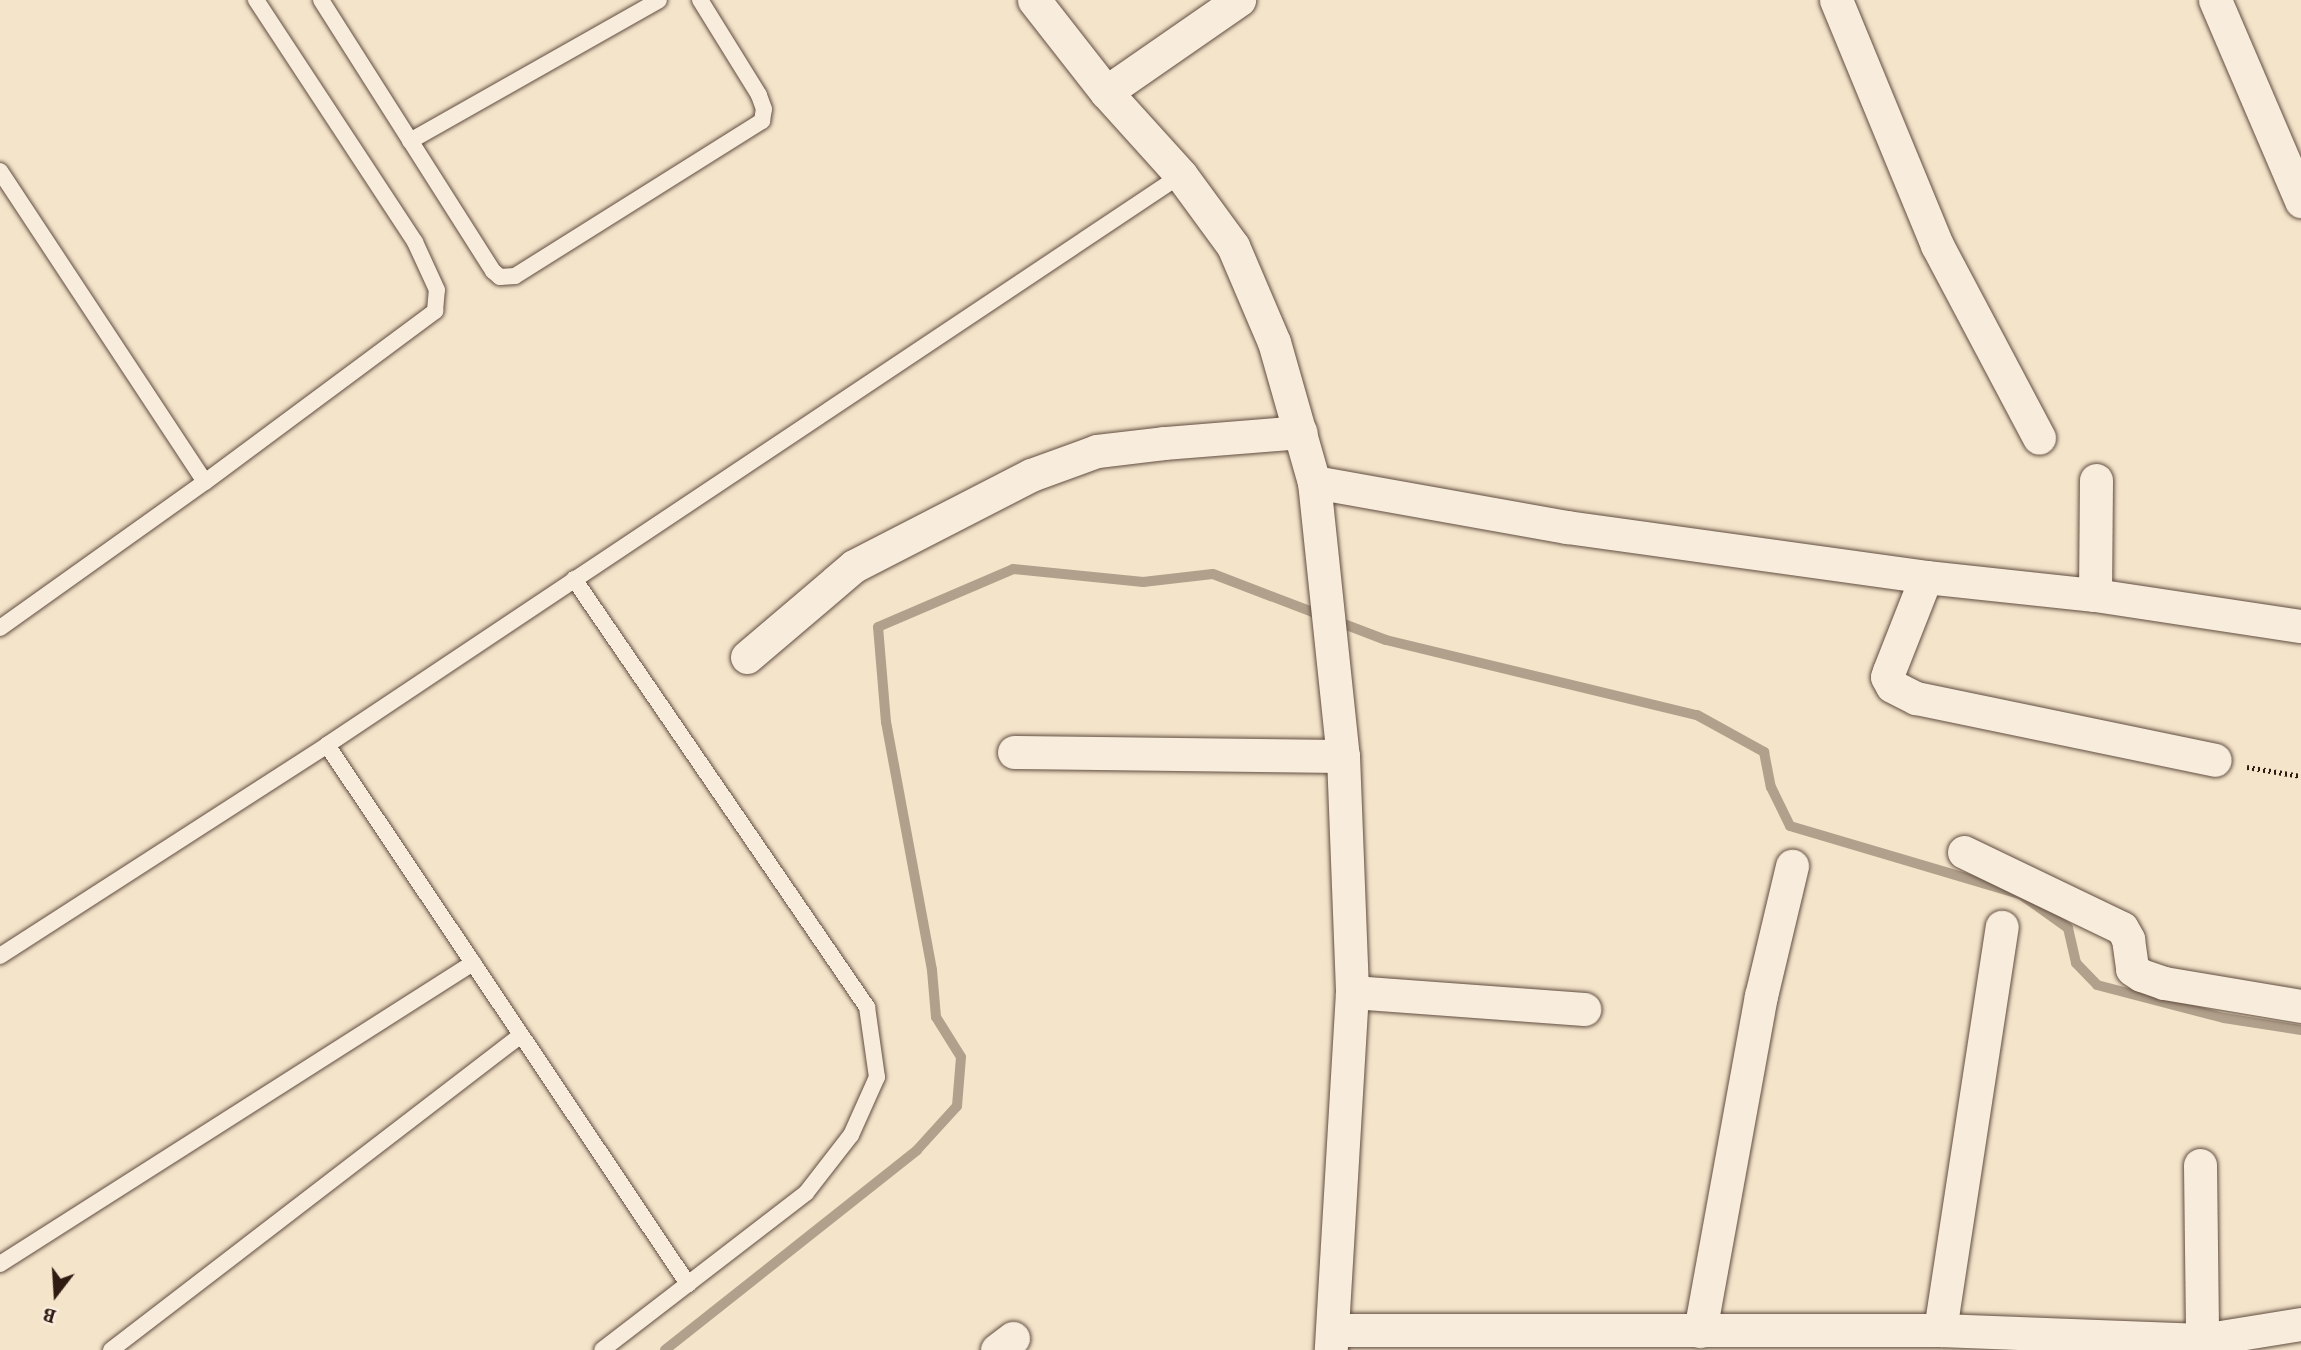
<!DOCTYPE html>
<html>
<head>
<meta charset="utf-8">
<style>
  body { margin:0 }
  #map { position:relative; width:2301px; height:1350px; overflow:hidden; background:#f4e4ca; font-family:Vollkorn,serif }
  div>[style] { position:absolute }
  [style*='--x'] { left:calc(var(--x)*1px); top:calc(var(--y)*1px); width:calc(var(--w)*1px); rotate:calc(var(--a)*1deg) }
  .stream>* { height:10px; margin:-5px; padding:0 5px; transform-origin:5px; border-radius:5px; background:#b1a08b }
  .path>* { height:4.5px; margin-top:-2.25px; transform-origin:0; background:repeating-linear-gradient(90deg,#301b12 0 2px,transparent 0 5.5px) }
  .roads { filter:drop-shadow(0 0 2px #614d40) drop-shadow(0 0 2px #614d40) }
  .lane>* { height:16px; margin:-8px; padding:0 8px; transform-origin:8px; border-radius:8px; background:#f8eddd }
  .street>* { height:33px; margin:-16.5px; padding:0 16.5px; transform-origin:16.5px; border-radius:16.5px; background:#f8eddd }
  span { translate:-50% -50%; white-space:nowrap; text-align:center; line-height:1.15; -webkit-text-stroke:5px #f8eddd; paint-order:stroke }
  .north { position:absolute; left:21px; top:1259px; width:70px; height:70px; -webkit-text-stroke:5px #f8eddd; paint-order:stroke; rotate:197deg; font-size:19px; font-weight:700; line-height:28px; text-align:center; color:#301b12 }
  .north::after { content:''; display:block; margin:auto; width:24px; height:32px; background:#301b12; clip-path:polygon(50% 0,100% 100%,50% 72%,0 100%) }
</style>
</head>
<body>
<div id="map">
  <div class="stream">
    <div style="--x:665;--y:1350;--w:322;--a:-38.4"></div>
    <div style="--x:917;--y:1150;--w:59;--a:-47.7"></div>
    <div style="--x:957;--y:1106;--w:49;--a:-85.3"></div>
    <div style="--x:961;--y:1057;--w:47;--a:-122"></div>
    <div style="--x:936;--y:1017;--w:47;--a:-94.9"></div>
    <div style="--x:932;--y:970;--w:252;--a:-100.5"></div>
    <div style="--x:886;--y:722;--w:95;--a:-94.8"></div>
    <div style="--x:878;--y:627;--w:147;--a:-23.2"></div>
    <div style="--x:1013;--y:569;--w:131;--a:5.7"></div>
    <div style="--x:1143;--y:582;--w:70;--a:-6.5"></div>
    <div style="--x:1213;--y:574;--w:185;--a:20.9"></div>
    <div style="--x:1386;--y:640;--w:320;--a:13.6"></div>
    <div style="--x:1697;--y:715;--w:77;--a:28.9"></div>
    <div style="--x:1764;--y:752;--w:36;--a:79"></div>
    <div style="--x:1771;--y:787;--w:43;--a:64"></div>
    <div style="--x:1790;--y:826;--w:240;--a:16.5"></div>
    <div style="--x:2020;--y:894;--w:59;--a:35.3"></div>
    <div style="--x:2068;--y:928;--w:36;--a:77"></div>
    <div style="--x:2076;--y:963;--w:30;--a:46"></div>
    <div style="--x:2097;--y:985;--w:131;--a:14.6"></div>
    <div style="--x:2224;--y:1018;--w:78;--a:8.9"></div>
  </div>
  <div class="path">
    <div style="--x:2247;--y:767;--w:55;--a:9.5"></div>
  </div>
  <div class="roads">
    <div class="lane">
      <div style="--x:321;--y:0;--w:321;--a:57.6"></div>
      <div style="--x:493;--y:271;--w:9;--a:41"></div>
      <div style="--x:500;--y:277;--w:15;--a:-4"></div>
      <div style="--x:515;--y:276;--w:292;--a:-32.1"></div>
      <div style="--x:762;--y:121;--w:12;--a:-81"></div>
      <div style="--x:764;--y:109;--w:15;--a:-110"></div>
      <div style="--x:759;--y:95;--w:112;--a:-121.8"></div>
      <div style="--x:410;--y:141;--w:286;--a:-29.5"></div>
      <div style="--x:0;--y:171;--w:372;--a:56.6"></div>
      <div style="--x:574;--y:579;--w:519;--a:55.61"></div>
      <div style="--x:867;--y:1007;--w:71;--a:81.9"></div>
      <div style="--x:877;--y:1077;--w:64;--a:114.1"></div>
      <div style="--x:851;--y:1135;--w:73;--a:127.8"></div>
      <div style="--x:806;--y:1193;--w:257;--a:142.4"></div>
      <div style="--x:0;--y:628;--w:252;--a:-35.5"></div>
      <div style="--x:205;--y:482;--w:287;--a:-36.6"></div>
      <div style="--x:435;--y:311;--w:21;--a:-85"></div>
      <div style="--x:437;--y:290;--w:53;--a:-114.6"></div>
      <div style="--x:415;--y:242;--w:290;--a:-123.3"></div>
      <div style="--x:327;--y:745;--w:649;--a:56.19"></div>
      <div style="--x:0;--y:956;--w:389;--a:-32.8"></div>
      <div style="--x:327;--y:745;--w:1027;--a:-33.72"></div>
      <div style="--x:0;--y:1264;--w:561;--a:-32.47"></div>
      <div style="--x:111;--y:1350;--w:517;--a:-37.53"></div>
    </div>
    <div class="street">
      <div style="--x:1034;--y:0;--w:117;--a:52"></div>
      <div style="--x:1106;--y:92;--w:112;--a:47.9"></div>
      <div style="--x:1181;--y:175;--w:88;--a:53.8"></div>
      <div style="--x:1233;--y:246;--w:104;--a:66.9"></div>
      <div style="--x:1274;--y:342;--w:146;--a:74.1"></div>
      <div style="--x:1314;--y:482;--w:276;--a:84"></div>
      <div style="--x:1343;--y:756;--w:236;--a:87.8"></div>
      <div style="--x:1352;--y:992;--w:359;--a:93.4"></div>
      <div style="--x:1836;--y:0;--w:265;--a:67.6"></div>
      <div style="--x:1937;--y:245;--w:218;--a:62.1"></div>
      <div style="--x:2215;--y:0;--w:219;--a:66.8"></div>
      <div style="--x:1106;--y:92;--w:162;--a:-34.7"></div>
      <div style="--x:1314;--y:482;--w:257;--a:10.1"></div>
      <div style="--x:1567;--y:527;--w:362;--a:7.9"></div>
      <div style="--x:1926;--y:577;--w:170;--a:6.1"></div>
      <div style="--x:2095;--y:595;--w:208;--a:8.6"></div>
      <div style="--x:1926;--y:577;--w:101;--a:111.5"></div>
      <div style="--x:1889;--y:671;--w:6;--a:108"></div>
      <div style="--x:1887;--y:677;--w:10;--a:61"></div>
      <div style="--x:1892;--y:686;--w:27;--a:27"></div>
      <div style="--x:1916;--y:698;--w:305;--a:11.7"></div>
      <div style="--x:2095;--y:595;--w:115;--a:-89.5"></div>
      <div style="--x:747;--y:657;--w:140;--a:-40.4"></div>
      <div style="--x:854;--y:566;--w:199;--a:-27.2"></div>
      <div style="--x:1031;--y:475;--w:70;--a:-20"></div>
      <div style="--x:1097;--y:451;--w:67;--a:-6.8"></div>
      <div style="--x:1164;--y:443;--w:137;--a:-4.6"></div>
      <div style="--x:1014;--y:752;--w:329;--a:0.7"></div>
      <div style="--x:1964;--y:852;--w:175;--a:25.7"></div>
      <div style="--x:2122;--y:928;--w:13;--a:61"></div>
      <div style="--x:2128;--y:939;--w:30;--a:82"></div>
      <div style="--x:2132;--y:969;--w:11;--a:34"></div>
      <div style="--x:2141;--y:975;--w:24;--a:19"></div>
      <div style="--x:2164;--y:983;--w:139;--a:9.5"></div>
      <div style="--x:1352;--y:992;--w:233;--a:4.2"></div>
      <div style="--x:2200;--y:1165;--w:175;--a:89.3"></div>
      <div style="--x:1333;--y:1330;--w:607;--a:0"></div>
      <div style="--x:1940;--y:1330;--w:262;--a:2.2"></div>
      <div style="--x:2202;--y:1340;--w:100;--a:-9.2"></div>
      <div style="--x:1940;--y:1330;--w:408;--a:-81.3"></div>
      <div style="--x:1700;--y:1331;--w:341;--a:-79.7"></div>
      <div style="--x:1761;--y:996;--w:134;--a:-76.6"></div>
      <div style="--x:997;--y:1350;--w:20;--a:-37"></div>
    </div>
  </div>
  <div class="north">B</div>
</div>
</body>
</html>
